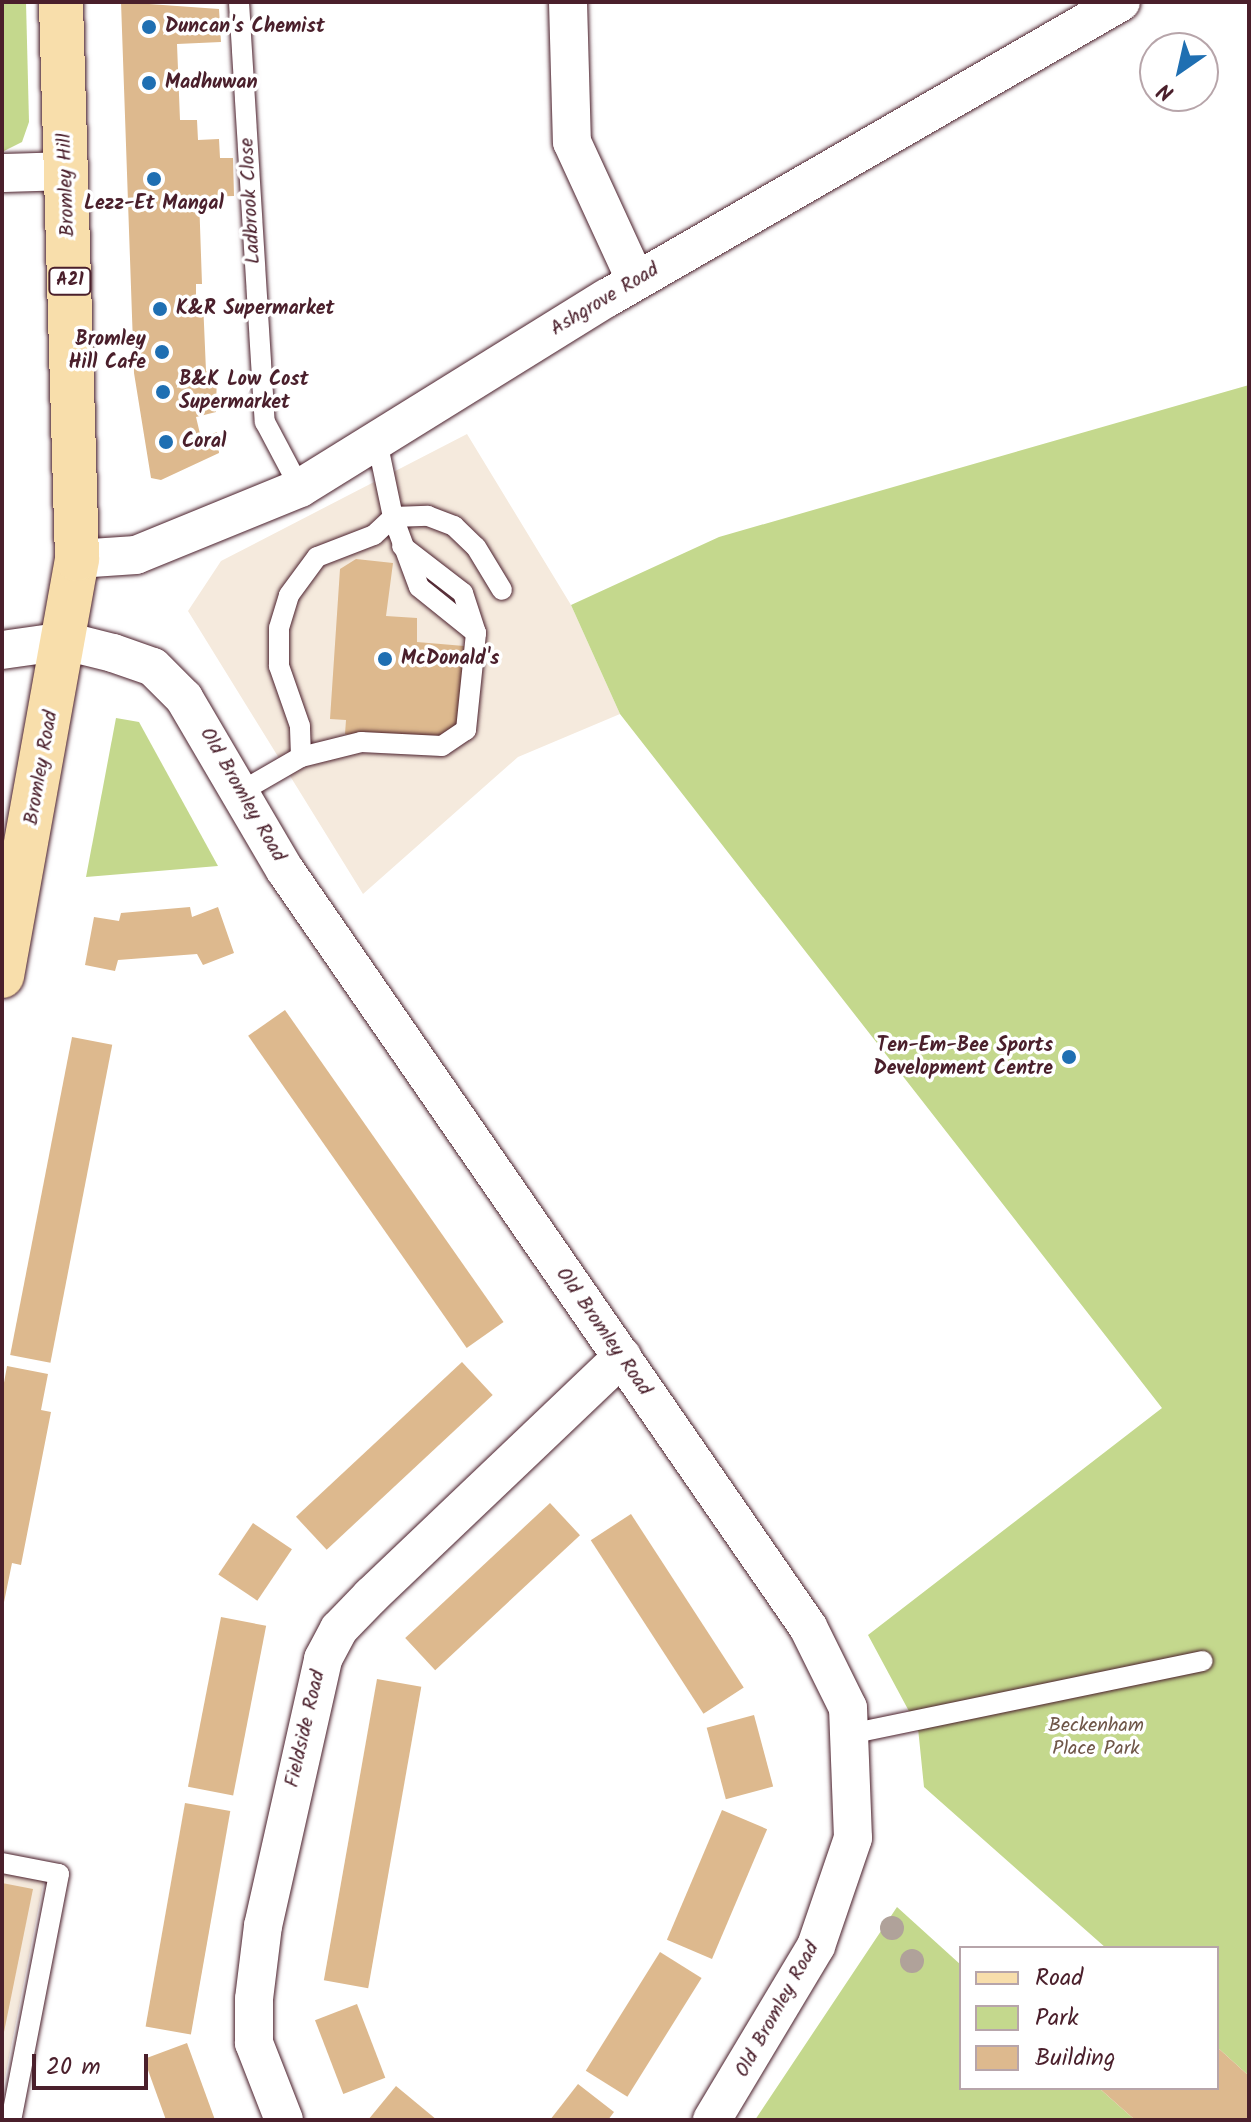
<!DOCTYPE html>
<html>
<head>
<meta charset="utf-8">
<style>
  body { margin:0 }
  #map { position:relative; width:1251px; height:2122px; overflow:hidden; background:#fff; font-family:Kalam,sans-serif }
  div>[style] { position:absolute }
  [style*='--x'] { left:calc(var(--x)*1px); top:calc(var(--y)*1px); width:calc(var(--w)*1px); rotate:calc(var(--a)*1deg) }
  .built>* { inset:0; background:#f5eadd }
  .green>* { inset:0; background:#c4d88d }
  .building>* { inset:0; background:#ddb98e; transform-origin:0 0 }
  .roads { filter:drop-shadow(0 0 2px #4a1f2b) drop-shadow(0 0 2px #4a1f2b) }
  .lane>* { height:20px; margin:-10px; padding:0 10px; transform-origin:10px; border-radius:10px; background:#fff }
  .street>* { height:38px; margin:-19px; padding:0 19px; transform-origin:19px; border-radius:19px; background:#fff }
  .primary>* { height:44px; margin:-22px; padding:0 22px; transform-origin:22px; border-radius:22px; background:#f8deab }
  .trees>* { width:24px; height:24px; margin:-12px; border-radius:50%; background:#b0a29a }
  .dots>* { width:22px; height:22px; translate:-50% -50%; box-sizing:border-box; border:4px solid #fff; border-radius:50% }
  span { translate:-50% -50%; white-space:nowrap; text-align:center; line-height:1.15; -webkit-text-stroke:7px #fff; paint-order:stroke }
  .shield-label span { padding:2px 6px; background:#fff; border:2px solid; border-radius:6px; -webkit-text-stroke-width:0 }
  .shield-label { font-size:18px; color:#4a1f2b; font-weight:700 }
  .poi-label { font-size:20px; color:#4a1f2b; font-weight:700 }
  .left { translate:0 -50%; text-align:left }
  .right { translate:-100% -50%; text-align:right }
  .street-label { font-size:20px; color:#4a1f2b }
  .park-label { font-size:20px; color:#6f5648 }
  .frame { position:absolute; inset:0; border:4px solid #4a1f2b; pointer-events:none }
  .legend { position:absolute; left:959px; top:1946px; width:260px; height:144px; box-sizing:border-box; background:#fff; border:2px solid #b7a5aa; margin:0; padding:10px 14px; list-style:none; font-size:24px; color:#4a1f2b }
  .legend li { display:flex; align-items:center; gap:16px; height:40px }
  .legend b { width:40px; border:2px solid #b7a5aa }
  .north { position:absolute; left:1139px; top:32px; width:80px; height:80px; box-sizing:border-box; background:#fff; border:2px solid #b7a5aa; border-radius:50%; rotate:214deg; font-size:22px; font-weight:700; line-height:32px; text-align:center; color:#4a1f2b }
  .north::after { content:''; display:block; margin:auto; width:28px; height:36px; background:#1f6fb2; clip-path:polygon(50% 0,100% 100%,50% 72%,0 100%) }
  .scale { position:absolute; left:32px; top:2054px; width:116px; height:36px; box-sizing:border-box; border:4px solid #4a1f2b; border-top:0; padding-left:10px; font-size:24px; line-height:28px; white-space:nowrap; color:#4a1f2b; -webkit-text-stroke:6px #fff; paint-order:stroke }
</style>
</head>
<body>
<div id="map">
  <div class="built">
    <div style="clip-path:polygon(467px 434px,571px 605px,620px 714px,518px 757px,363px 894px,188px 611px,221px 561px)"></div>
    <div style="clip-path:polygon(2px 1872px,44px 1880px,2px 2093px)"></div>
  </div>
  <div class="green">
    <div style="clip-path:polygon(2px 2px,26px 2px,29px 122px,22px 142px,2px 152px)"></div>
    <div style="clip-path:polygon(1249px 385px,1249px 2076px,1217px 2047px,1217px 1948px,1106px 1948px,924px 1787px,918px 1728px,868px 1635px,1162px 1408px,620px 714px,571px 605px,719px 537px)"></div>
    <div style="clip-path:polygon(116px 718px,139px 722px,218px 866px,86px 877px)"></div>
    <div style="clip-path:polygon(897px 1907px,961px 1965px,961px 2088px,1099px 2088px,1135px 2120px,755px 2120px)"></div>
  </div>
  <div class="building">
    <div style="clip-path:polygon(121px 2px,219px 9px,221px 42px,177px 44px,180px 120px,197px 120px,198px 140px,219px 139px,220px 158px,233px 158px,234px 196px,199px 197px,202px 284px,196px 284px,196px 301px,203px 301px,206px 371px,217px 370px,216px 412px,196px 417px,201px 438px,217px 432px,219px 453px,161px 480px,151px 478px,134px 373px)"></div>
    <div style="clip-path:polygon(356px 559px,393px 563px,386px 616px,417px 618px,417px 642px,464px 646px,458px 723px,438px 741px,345px 734px,346px 720px,330px 719px,340px 569px)"></div>
    <div style="clip-path:polygon(190px 907px,192px 917px,218px 907px,234px 953px,203px 965px,197px 954px,118px 960px,115px 971px,85px 965px,94px 917px,119px 921px,121px 913px)"></div>
    <div style="left:285px;top:1010px;width:381px;height:45px;rotate:55deg"></div>
    <div style="left:72px;top:1037px;width:41px;height:324px;rotate:11deg"></div>
    <div style="left:462px;top:1362px;width:45px;height:227px;rotate:47deg"></div>
    <div style="clip-path:polygon(7px 1366px,48px 1374px,41px 1410px,51px 1412px,21px 1565px,12px 1563px,3px 1607px,2px 1394px)"></div>
    <div style="left:550px;top:1503px;width:44px;height:198px;rotate:47deg"></div>
    <div style="left:631px;top:1514px;width:207px;height:48px;rotate:57deg"></div>
    <div style="left:253px;top:1523px;width:47px;height:62px;rotate:34deg"></div>
    <div style="left:221px;top:1617px;width:46px;height:173px;rotate:11deg"></div>
    <div style="left:377px;top:1679px;width:45px;height:306px;rotate:10deg"></div>
    <div style="left:754px;top:1715px;width:74px;height:49px;rotate:75deg"></div>
    <div style="left:185px;top:1803px;width:46px;height:227px;rotate:10deg"></div>
    <div style="left:722px;top:1810px;width:49px;height:141px;rotate:23deg"></div>
    <div style="clip-path:polygon(2px 1883px,33px 1889px,3px 2037px,2px 2037px)"></div>
    <div style="left:660px;top:1952px;width:49px;height:140px;rotate:32deg"></div>
    <div style="left:357px;top:2004px;width:79px;height:45px;rotate:69deg"></div>
    <div style="clip-path:polygon(187px 2043px,215px 2120px,166px 2120px,144px 2059px)"></div>
    <div style="clip-path:polygon(1217px 2047px,1249px 2076px,1249px 2120px,1135px 2120px,1099px 2088px,1217px 2088px)"></div>
    <div style="clip-path:polygon(578px 2084px,614px 2112px,608px 2120px,550px 2120px)"></div>
    <div style="clip-path:polygon(396px 2086px,437px 2120px,368px 2120px)"></div>
  </div>
  <div class="roads">
    <div class="lane">
      <div style="--x:239;--y:2;--w:421;--a:86.5"></div>
      <div style="--x:265;--y:422;--w:75;--a:62.1"></div>
      <div style="--x:402;--y:546;--w:77;--a:37.6"></div>
      <div style="--x:463;--y:593;--w:42;--a:72"></div>
      <div style="--x:301;--y:757;--w:62;--a:-14"></div>
      <div style="--x:361;--y:742;--w:81;--a:2.8"></div>
      <div style="--x:442;--y:746;--w:29;--a:-34"></div>
      <div style="--x:466;--y:730;--w:98;--a:-84.1"></div>
      <div style="--x:476;--y:633;--w:73;--a:-141.1"></div>
      <div style="--x:419;--y:587;--w:75;--a:-110.4"></div>
      <div style="--x:393;--y:517;--w:35;--a:-2"></div>
      <div style="--x:428;--y:516;--w:28;--a:21"></div>
      <div style="--x:454;--y:526;--w:30;--a:44"></div>
      <div style="--x:476;--y:547;--w:50;--a:58.8"></div>
      <div style="--x:242;--y:791;--w:68;--a:-30"></div>
      <div style="--x:301;--y:757;--w:31;--a:-92"></div>
      <div style="--x:300;--y:726;--w:64;--a:-109.3"></div>
      <div style="--x:279;--y:666;--w:38;--a:-90"></div>
      <div style="--x:279;--y:628;--w:34;--a:-73"></div>
      <div style="--x:289;--y:595;--w:47;--a:-53.6"></div>
      <div style="--x:317;--y:557;--w:61;--a:-21.1"></div>
      <div style="--x:374;--y:535;--w:26;--a:-43"></div>
      <div style="--x:393;--y:517;--w:78;--a:-101.9"></div>
      <div style="--x:850;--y:1734;--w:360;--a:-11.7"></div>
      <div style="--x:2;--y:1863;--w:58;--a:10.9"></div>
      <div style="--x:59;--y:1874;--w:251;--a:101"></div>
    </div>
    <div class="street">
      <div style="--x:568;--y:2;--w:140;--a:88.4"></div>
      <div style="--x:572;--y:142;--w:153;--a:65.3"></div>
      <div style="--x:2;--y:173;--w:64;--a:-1.8"></div>
      <div style="--x:77;--y:559;--w:59;--a:-3.9"></div>
      <div style="--x:136;--y:555;--w:177;--a:-22.2"></div>
      <div style="--x:300;--y:488;--w:361;--a:-31.8"></div>
      <div style="--x:607;--y:298;--w:593;--a:-29.94"></div>
      <div style="--x:2;--y:650;--w:64;--a:-8.1"></div>
      <div style="--x:65;--y:641;--w:49;--a:14"></div>
      <div style="--x:113;--y:653;--w:42;--a:19.3"></div>
      <div style="--x:153;--y:667;--w:44;--a:45"></div>
      <div style="--x:184;--y:698;--w:199;--a:59.6"></div>
      <div style="--x:285;--y:870;--w:920;--a:55.36"></div>
      <div style="--x:808;--y:1627;--w:90;--a:63.7"></div>
      <div style="--x:848;--y:1708;--w:130;--a:87.8"></div>
      <div style="--x:853;--y:1838;--w:114;--a:108.9"></div>
      <div style="--x:816;--y:1946;--w:203;--a:120.9"></div>
      <div style="--x:284;--y:2120;--w:83;--a:-111.3"></div>
      <div style="--x:254;--y:2043;--w:44;--a:-90"></div>
      <div style="--x:254;--y:1999;--w:74;--a:-83"></div>
      <div style="--x:263;--y:1926;--w:274;--a:-77.3"></div>
      <div style="--x:323;--y:1659;--w:34;--a:-62"></div>
      <div style="--x:339;--y:1629;--w:46;--a:-45.9"></div>
      <div style="--x:371;--y:1596;--w:347;--a:-43.6"></div>
    </div>
    <div class="primary">
      <div style="--x:2;--y:976;--w:424;--a:-79.8"></div>
      <div style="--x:77;--y:559;--w:557;--a:-91.65"></div>
    </div>
  </div>
  <div class="trees">
    <div style="left:892px;top:1928px"></div>
    <div style="left:912px;top:1961px"></div>
  </div>
  <div class="dots">
    <div style="left:149px;top:27px;background:#1f6fb2"></div>
    <div style="left:149px;top:83px;background:#1f6fb2"></div>
    <div style="left:154px;top:179px;background:#1f6fb2"></div>
    <div style="left:160px;top:309px;background:#1f6fb2"></div>
    <div style="left:162px;top:352px;background:#1f6fb2"></div>
    <div style="left:163px;top:392px;background:#1f6fb2"></div>
    <div style="left:166px;top:442px;background:#1f6fb2"></div>
    <div style="left:385px;top:659px;background:#1f6fb2"></div>
    <div style="left:1069px;top:1057px;background:#1f6fb2"></div>
  </div>
  <div class="shield-label">
    <span style="left:70px;top:281px">A21</span>
  </div>
  <div class="poi-label">
    <span class="left" style="left:165px;top:27px">Duncan's Chemist</span>
    <span class="left" style="left:165px;top:83px">Madhuwan</span>
    <span style="left:154px;top:204px">Lezz-Et Mangal</span>
    <span class="left" style="left:176px;top:309px">K&amp;R Supermarket</span>
    <span class="right" style="left:146px;top:352px">Bromley<br>Hill Cafe</span>
    <span class="left" style="left:179px;top:392px">B&amp;K Low Cost<br>Supermarket</span>
    <span class="left" style="left:182px;top:442px">Coral</span>
    <span class="left" style="left:401px;top:659px">McDonald's</span>
    <span class="right" style="left:1053px;top:1058px">Ten-Em-Bee Sports<br>Development Centre</span>
  </div>
  <div class="street-label">
    <span style="left:67px;top:185px;rotate:-92deg">Bromley Hill</span>
    <span style="left:251px;top:201px;rotate:-93deg">Ladbrook Close</span>
    <span style="left:605px;top:300px;rotate:-31deg">Ashgrove Road</span>
    <span style="left:42px;top:768px;rotate:-80deg">Bromley Road</span>
    <span style="left:242px;top:795px;rotate:60deg">Old Bromley Road</span>
    <span style="left:603px;top:1332px;rotate:55deg">Old Bromley Road</span>
    <span style="left:306px;top:1729px;rotate:-77deg">Fieldside Road</span>
    <span style="left:778px;top:2010px;rotate:-61deg">Old Bromley Road</span>
  </div>
  <div class="park-label">
    <span style="left:1096px;top:1738px">Beckenham<br>Place Park</span>
  </div>
  <div class="frame"></div>
  <ul class="legend">
  <li><b style="height:10px;background:#f8deab"></b>Road</li>
  <li><b style="height:22px;background:#c4d88d"></b>Park</li>
  <li><b style="height:22px;background:#ddb98e"></b>Building</li>
  </ul>
  <div class="north">N</div>
  <div class="scale">20 m</div>
</div>
</body>
</html>
